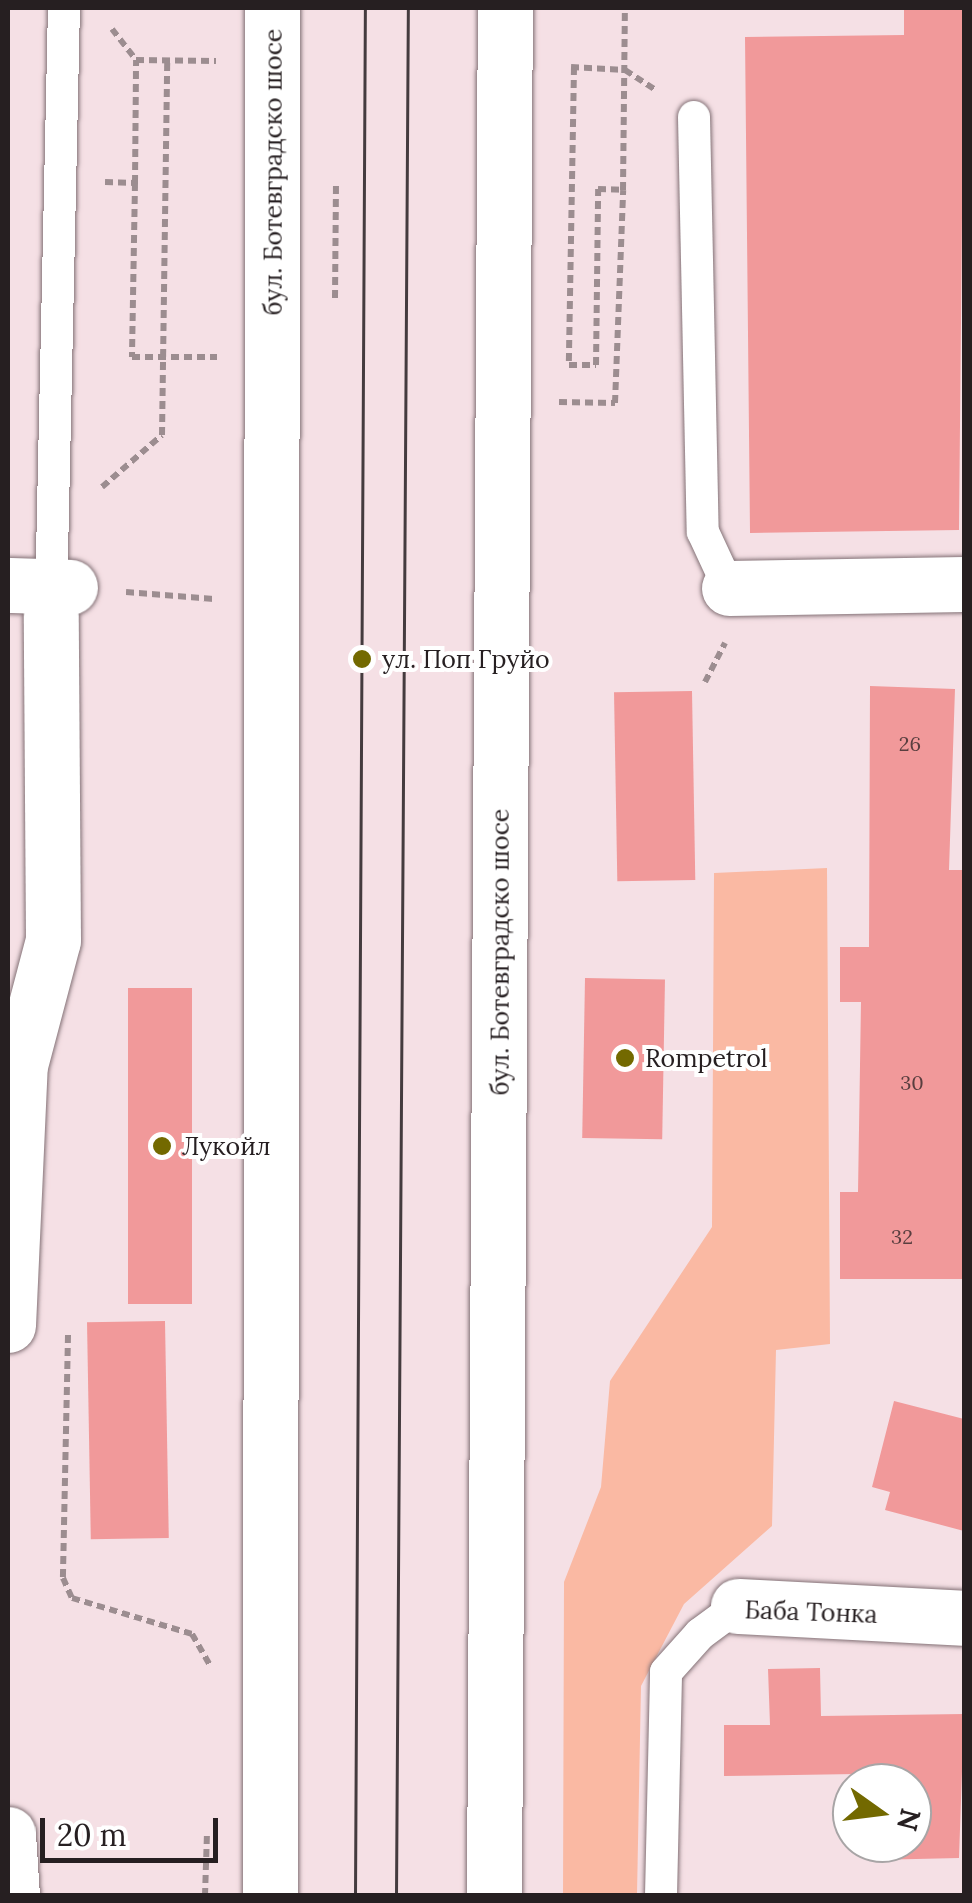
<!DOCTYPE html>
<html>
<head>
<meta charset="utf-8">
<style>
  body { margin:0 }
  #map { position:relative; width:972px; height:1903px; overflow:hidden; background:#f5e0e5; font-family:Lora,serif }
  div>[style] { position:absolute }
  [style*='--x'] { left:calc(var(--x)*1px); top:calc(var(--y)*1px); width:calc(var(--w)*1px); rotate:calc(var(--a)*1deg) }
  .green>* { inset:0; background:#fab9a3 }
  .building>* { inset:0; background:#f1999a; transform-origin:0 0 }
  .path>* { height:6px; margin-top:-3px; transform-origin:0; background:repeating-linear-gradient(90deg,#9c8d90 0 8px,transparent 0 13px) }
  .roads { filter:drop-shadow(0 0 2px #847277) drop-shadow(0 0 2px #847277) }
  .service>* { height:32px; margin:-16px; padding:0 16px; transform-origin:16px; border-radius:16px; background:#fff }
  .minor>* { height:55px; margin:-27.5px; padding:0 27.5px; transform-origin:27.5px; border-radius:27.5px; background:#fff }
  .primary>* { height:55px; margin:-27.5px; padding:0 27.5px; transform-origin:27.5px; border-radius:27.5px; background:#fff }
  .tram>* { height:2.5px; margin:-1.25px; padding:0 1.25px; transform-origin:1.25px; border-radius:1.25px; background:#443b3e }
  .dots>* { width:28px; height:28px; translate:-50% -50%; box-sizing:border-box; border:5px solid #fff; border-radius:50% }
  span { translate:-50% -50%; white-space:nowrap; text-align:center; line-height:1.15; -webkit-text-stroke:8px #fff; paint-order:stroke }
  .number-label { font-size:20px; color:#593e3f }
  .number-label span { -webkit-text-stroke-width:0 }
  .street-label { font-size:25px; color:#261f21 }
  .poi-label { font-size:25px; color:#261f21 }
  .left { translate:0 -50%; text-align:left }
  .frame { position:absolute; inset:0; border:10px solid #261f21; pointer-events:none }
  .north { position:absolute; left:832px; top:1763px; width:100px; height:100px; box-sizing:border-box; background:#fff; border:2px solid #a8a5a6; border-radius:50%; rotate:104deg; font-size:28px; font-weight:700; line-height:40px; text-align:center; color:#261f21 }
  .north::after { content:''; display:block; margin:auto; width:35px; height:45px; background:#736900; clip-path:polygon(50% 0,100% 100%,50% 72%,0 100%) }
  .scale { position:absolute; left:40px; top:1818px; width:178px; height:45px; box-sizing:border-box; border:5px solid #261f21; border-top:0; padding-left:12px; font-size:30px; line-height:35px; white-space:nowrap; color:#261f21; -webkit-text-stroke:8px #fff; paint-order:stroke }
</style>
</head>
<body>
<div id="map">
  <div class="green">
    <div style="clip-path:polygon(827px 868px,830px 1344px,776px 1350px,772px 1526px,684px 1604px,641px 1686px,637px 1895px,563px 1896px,564px 1582px,601px 1487px,610px 1381px,712px 1227px,714px 873px)"></div>
  </div>
  <div class="building">
    <div style="clip-path:polygon(904px 8px,964px 8px,959px 530px,750px 533px,745px 37px,904px 35px)"></div>
    <div style="clip-path:polygon(870px 686px,955px 689px,949px 870px,964px 870px,964px 1279px,840px 1279px,840px 1192px,858px 1192px,861px 1002px,840px 1002px,840px 947px,869px 947px)"></div>
    <div style="left:692px;top:691px;width:189px;height:78px;rotate:89deg"></div>
    <div style="left:585px;top:978px;width:80px;height:160px;rotate:1deg"></div>
    <div style="left:128px;top:988px;width:64px;height:316px"></div>
    <div style="left:165px;top:1321px;width:217px;height:78px;rotate:89deg"></div>
    <div style="clip-path:polygon(894px 1401px,964px 1419px,964px 1531px,885px 1510px,890px 1492px,872px 1487px)"></div>
    <div style="clip-path:polygon(820px 1668px,821px 1716px,964px 1714px,959px 1858px,873px 1860px,873px 1843px,912px 1843px,912px 1783px,856px 1783px,856px 1774px,724px 1776px,724px 1725px,770px 1725px,768px 1669px)"></div>
  </div>
  <div class="path">
    <div style="--x:112;--y:29;--w:39;--a:52"></div>
    <div style="--x:571;--y:67;--w:54;--a:3.2"></div>
    <div style="--x:625;--y:70;--w:38;--a:33"></div>
    <div style="--x:574;--y:67;--w:298;--a:91"></div>
    <div style="--x:569;--y:365;--w:27;--a:0"></div>
    <div style="--x:596;--y:365;--w:176;--a:-89.3"></div>
    <div style="--x:598;--y:189;--w:25;--a:2"></div>
    <div style="--x:623;--y:190;--w:182;--a:-89.4"></div>
    <div style="--x:105;--y:182;--w:30;--a:2"></div>
    <div style="--x:135;--y:183;--w:123;--a:-89.5"></div>
    <div style="--x:136;--y:60;--w:80;--a:0.7"></div>
    <div style="--x:135;--y:183;--w:174;--a:91"></div>
    <div style="--x:132;--y:357;--w:85;--a:0"></div>
    <div style="--x:335;--y:298;--w:116;--a:-89.5"></div>
    <div style="--x:559;--y:402;--w:56;--a:1"></div>
    <div style="--x:615;--y:403;--w:213;--a:-87.8"></div>
    <div style="--x:102;--y:487;--w:79;--a:-40.9"></div>
    <div style="--x:162;--y:435;--w:374;--a:-89.2"></div>
    <div style="--x:126;--y:592;--w:88;--a:4.5"></div>
    <div style="--x:705;--y:682;--w:44;--a:-62.9"></div>
    <div style="--x:68;--y:1335;--w:243;--a:91.2"></div>
    <div style="--x:63;--y:1578;--w:22;--a:66"></div>
    <div style="--x:72;--y:1598;--w:125;--a:16.7"></div>
    <div style="--x:192;--y:1634;--w:38;--a:60"></div>
    <div style="--x:205;--y:1896;--w:62;--a:-88.2"></div>
  </div>
  <div class="roads">
    <div class="service">
      <div style="--x:694;--y:117;--w:415;--a:88.8"></div>
      <div style="--x:703;--y:532;--w:62;--a:65.1"></div>
      <div style="--x:51;--y:602;--w:594;--a:-88.75"></div>
      <div style="--x:661;--y:1896;--w:224;--a:-88.7"></div>
      <div style="--x:666;--y:1672;--w:51;--a:-48.2"></div>
      <div style="--x:700;--y:1634;--w:47;--a:-36.4"></div>
    </div>
    <div class="minor">
      <div style="--x:8;--y:585;--w:62;--a:1.8"></div>
      <div style="--x:729;--y:588;--w:235;--a:-1"></div>
      <div style="--x:8;--y:1325;--w:260;--a:-87.4"></div>
      <div style="--x:20;--y:1065;--w:129;--a:-75.2"></div>
      <div style="--x:53;--y:940;--w:324;--a:-90.4"></div>
      <div style="--x:738;--y:1606;--w:226;--a:3"></div>
      <div style="--x:8;--y:1834;--w:62;--a:86.3"></div>
    </div>
    <div class="primary">
      <div style="--x:270;--y:1896;--w:1888;--a:-89.94"></div>
      <div style="--x:494;--y:1896;--w:1888;--a:-89.67"></div>
    </div>
  </div>
  <div class="tram">
    <div style="--x:355;--y:1896;--w:1888;--a:-89.7"></div>
    <div style="--x:396;--y:1896;--w:1888;--a:-89.64"></div>
  </div>
  <div class="dots">
    <div style="left:362px;top:659px;background:#736900"></div>
    <div style="left:625px;top:1058px;background:#736900"></div>
    <div style="left:162px;top:1146px;background:#736900"></div>
  </div>
  <div class="number-label">
    <span style="left:910px;top:743px">26</span>
    <span style="left:912px;top:1082px">30</span>
    <span style="left:902px;top:1236px">32</span>
  </div>
  <div class="street-label">
    <span style="left:273px;top:172px;rotate:-90deg">бул. Ботевградско шосе</span>
    <span style="left:500px;top:952px;rotate:-90deg">бул. Ботевградско шосе</span>
    <span style="left:811px;top:1612px;rotate:2deg">Баба Тонка</span>
  </div>
  <div class="poi-label">
    <span class="left" style="left:382px;top:659px">ул. Поп Груйо</span>
    <span class="left" style="left:645px;top:1058px">Rompetrol</span>
    <span class="left" style="left:182px;top:1146px">Лукойл</span>
  </div>
  <div class="frame"></div>
  <div class="north">N</div>
  <div class="scale">20 m</div>
</div>
</body>
</html>
